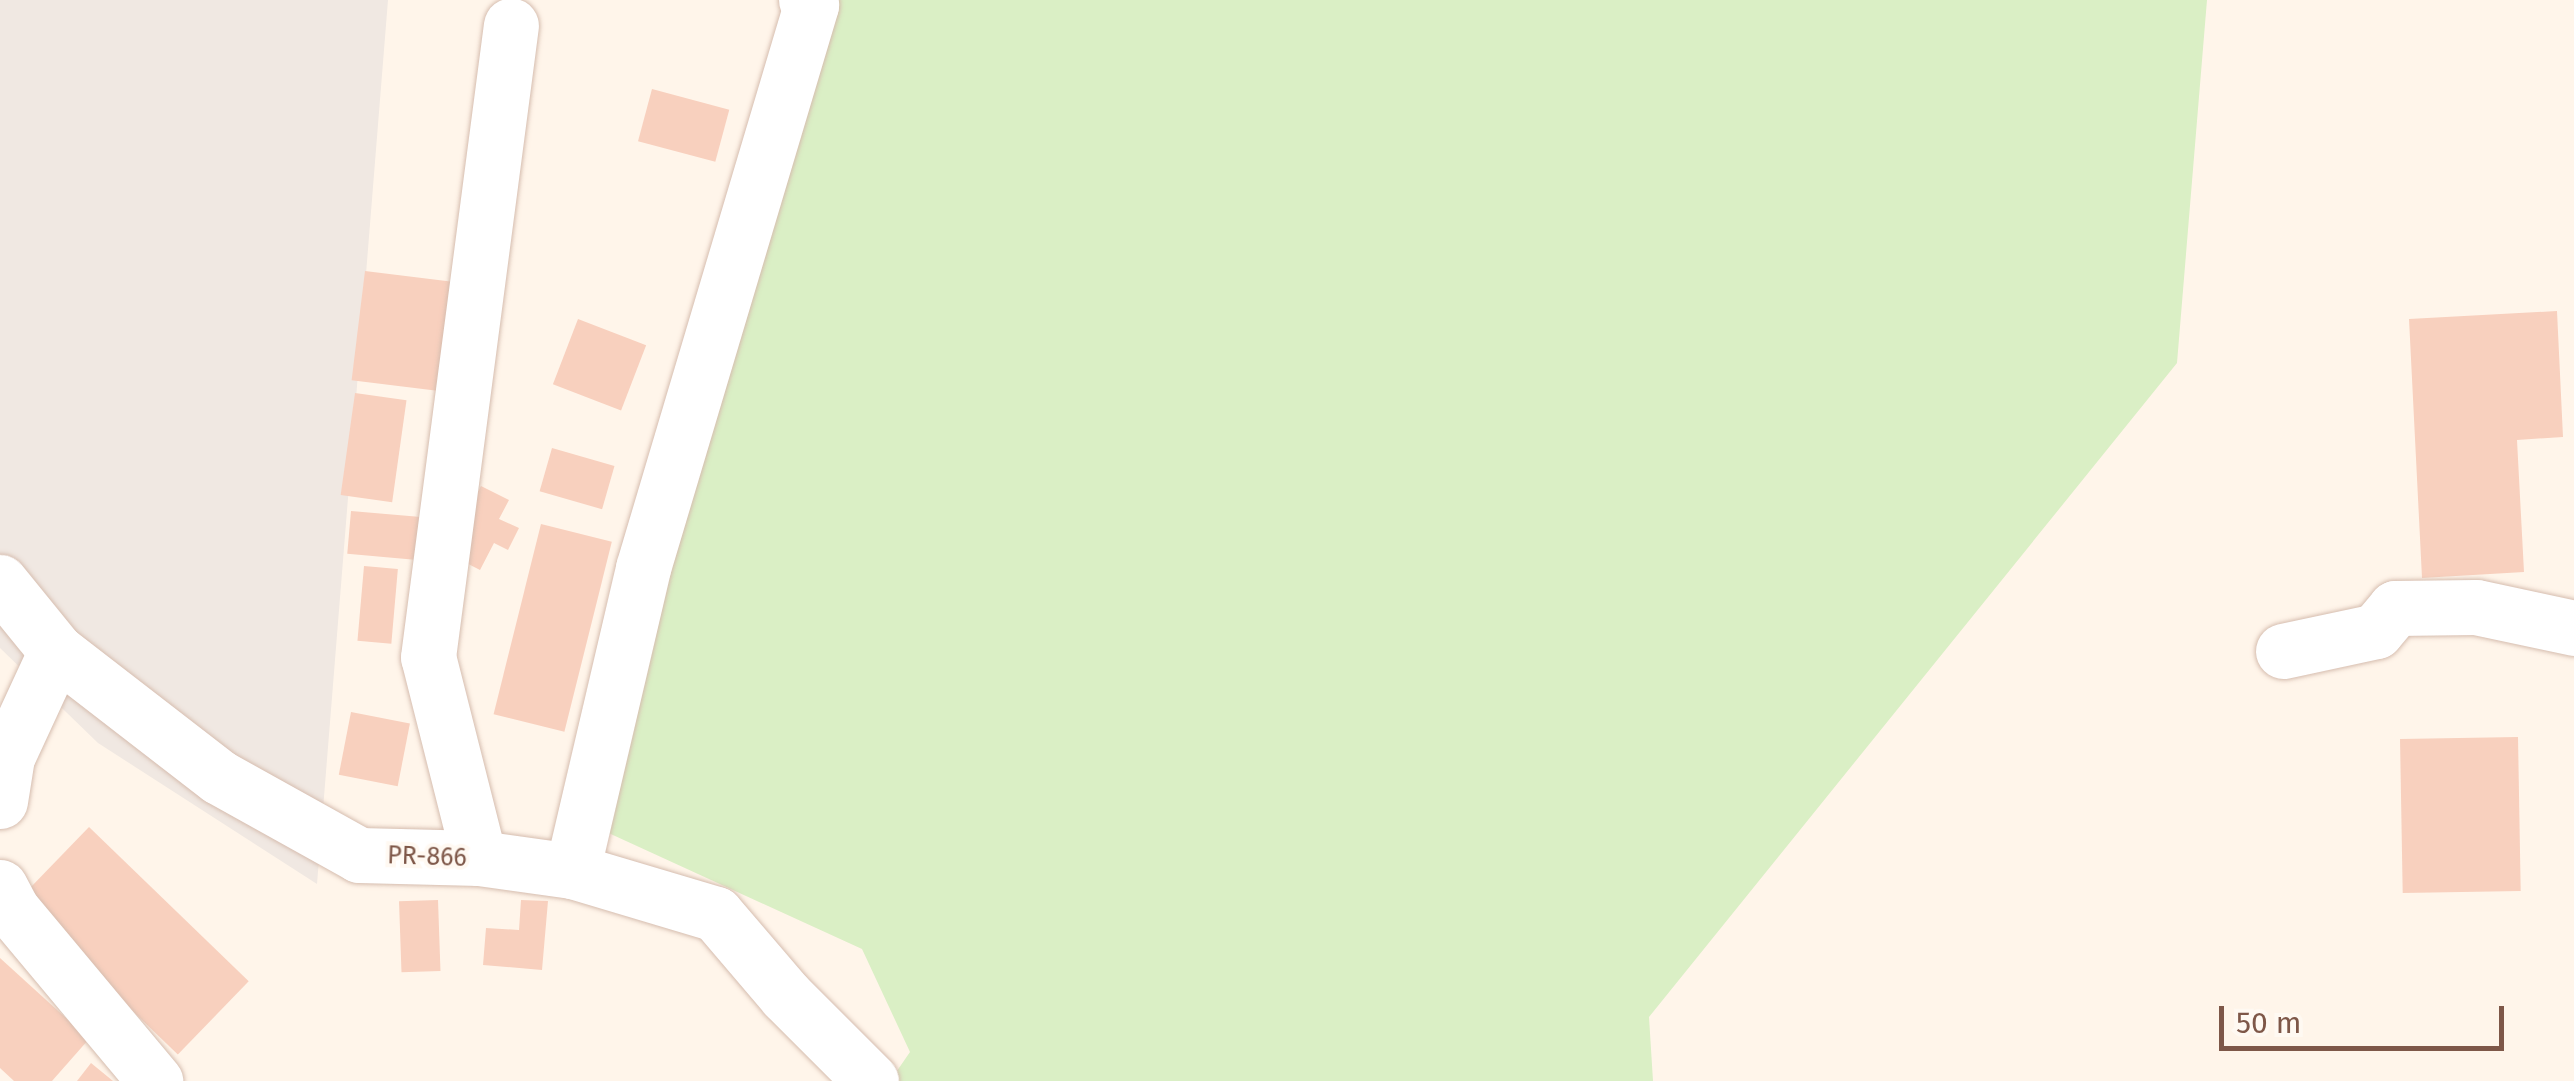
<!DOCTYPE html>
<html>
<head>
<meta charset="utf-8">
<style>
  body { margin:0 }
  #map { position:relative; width:2574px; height:1081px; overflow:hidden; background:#fff5ea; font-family:"Fira Sans",sans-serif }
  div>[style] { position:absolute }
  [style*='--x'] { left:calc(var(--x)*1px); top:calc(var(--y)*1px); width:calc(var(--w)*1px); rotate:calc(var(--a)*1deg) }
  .industrial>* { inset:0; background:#f0e8e2 }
  .green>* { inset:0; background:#daefc5 }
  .building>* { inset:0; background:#f8d0be; transform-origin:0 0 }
  .roads { filter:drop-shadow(0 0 2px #d6bdaf) drop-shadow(0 0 2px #d6bdaf) }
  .minor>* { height:55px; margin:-27.5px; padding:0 27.5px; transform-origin:27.5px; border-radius:27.5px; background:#fff }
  span { translate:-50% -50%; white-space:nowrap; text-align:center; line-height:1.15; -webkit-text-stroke:8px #fff9f2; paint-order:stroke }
  .street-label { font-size:25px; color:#7e5748 }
  .scale { position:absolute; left:2219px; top:1006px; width:285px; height:45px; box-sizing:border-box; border:5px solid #7e5748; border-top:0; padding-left:12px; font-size:30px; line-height:35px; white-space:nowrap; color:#7e5748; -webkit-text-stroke:8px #fff9f2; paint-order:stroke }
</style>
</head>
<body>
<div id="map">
  <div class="industrial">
    <div style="clip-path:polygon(0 0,388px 0,317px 884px,98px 743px,0 648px)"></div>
  </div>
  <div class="green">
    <div style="clip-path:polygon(821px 0,2207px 0,2177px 363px,1649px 1017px,1653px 1081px,890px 1081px,910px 1052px,862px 949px,602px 830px)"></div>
  </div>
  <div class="building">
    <div style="left:652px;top:89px;width:80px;height:54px;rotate:15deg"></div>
    <div style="left:365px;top:271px;width:86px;height:110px;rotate:7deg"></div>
    <div style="clip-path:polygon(2557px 311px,2563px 437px,2517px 440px,2524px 572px,2422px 578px,2409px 319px)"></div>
    <div style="left:578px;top:319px;width:73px;height:70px;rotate:21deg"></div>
    <div style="left:355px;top:393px;width:52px;height:103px;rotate:8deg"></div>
    <div style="left:552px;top:448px;width:65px;height:45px;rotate:16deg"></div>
    <div style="clip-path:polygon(481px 486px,509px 500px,499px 519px,519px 528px,508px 550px,494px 543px,480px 570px,447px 553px)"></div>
    <div style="left:351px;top:511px;width:73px;height:43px;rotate:5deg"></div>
    <div style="left:541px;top:524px;width:73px;height:196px;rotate:14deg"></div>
    <div style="left:364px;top:566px;width:34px;height:75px;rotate:5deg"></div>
    <div style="left:351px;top:712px;width:60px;height:64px;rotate:11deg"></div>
    <div style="left:2518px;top:737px;width:154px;height:118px;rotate:89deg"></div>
    <div style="left:89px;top:827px;width:222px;height:102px;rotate:44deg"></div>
    <div style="left:438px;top:900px;width:71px;height:39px;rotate:88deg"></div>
    <div style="clip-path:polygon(521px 900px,548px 901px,542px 970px,483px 965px,486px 928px,519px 930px)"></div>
    <div style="clip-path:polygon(0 958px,89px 1039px,52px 1081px,14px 1081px,0 1068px)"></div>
    <div style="clip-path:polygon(91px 1063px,113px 1081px,77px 1081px)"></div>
  </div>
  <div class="roads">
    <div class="minor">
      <div style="--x:0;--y:582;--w:89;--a:50.9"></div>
      <div style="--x:56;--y:651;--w:206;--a:37.7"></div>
      <div style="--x:219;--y:777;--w:160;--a:29.1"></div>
      <div style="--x:359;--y:855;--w:120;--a:1.4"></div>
      <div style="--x:479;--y:858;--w:94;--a:8"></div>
      <div style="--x:572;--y:871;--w:150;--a:16.6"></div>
      <div style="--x:716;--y:914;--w:108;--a:49.5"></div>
      <div style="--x:786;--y:996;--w:120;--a:45"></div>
      <div style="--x:2283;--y:651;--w:95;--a:-12.1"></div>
      <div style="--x:2376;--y:631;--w:30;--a:-50"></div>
      <div style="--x:2395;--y:608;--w:81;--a:-0.7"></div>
      <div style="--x:2476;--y:607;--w:100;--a:12.1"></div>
      <div style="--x:0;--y:801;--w:45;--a:-81"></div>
      <div style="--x:7;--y:757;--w:117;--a:-65.2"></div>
      <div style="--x:479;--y:858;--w:207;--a:-104.2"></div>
      <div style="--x:428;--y:657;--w:637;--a:-82.52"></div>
      <div style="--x:572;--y:871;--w:311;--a:-76.8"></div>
      <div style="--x:643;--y:568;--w:588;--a:-73.38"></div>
      <div style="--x:811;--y:5;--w:7;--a:-135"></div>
      <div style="--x:0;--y:887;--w:27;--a:62"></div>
      <div style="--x:13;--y:911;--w:222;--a:50.1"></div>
    </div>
  </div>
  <div class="street-label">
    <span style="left:427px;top:857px;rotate:2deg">PR-866</span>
  </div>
  <div class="scale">50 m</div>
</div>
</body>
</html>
